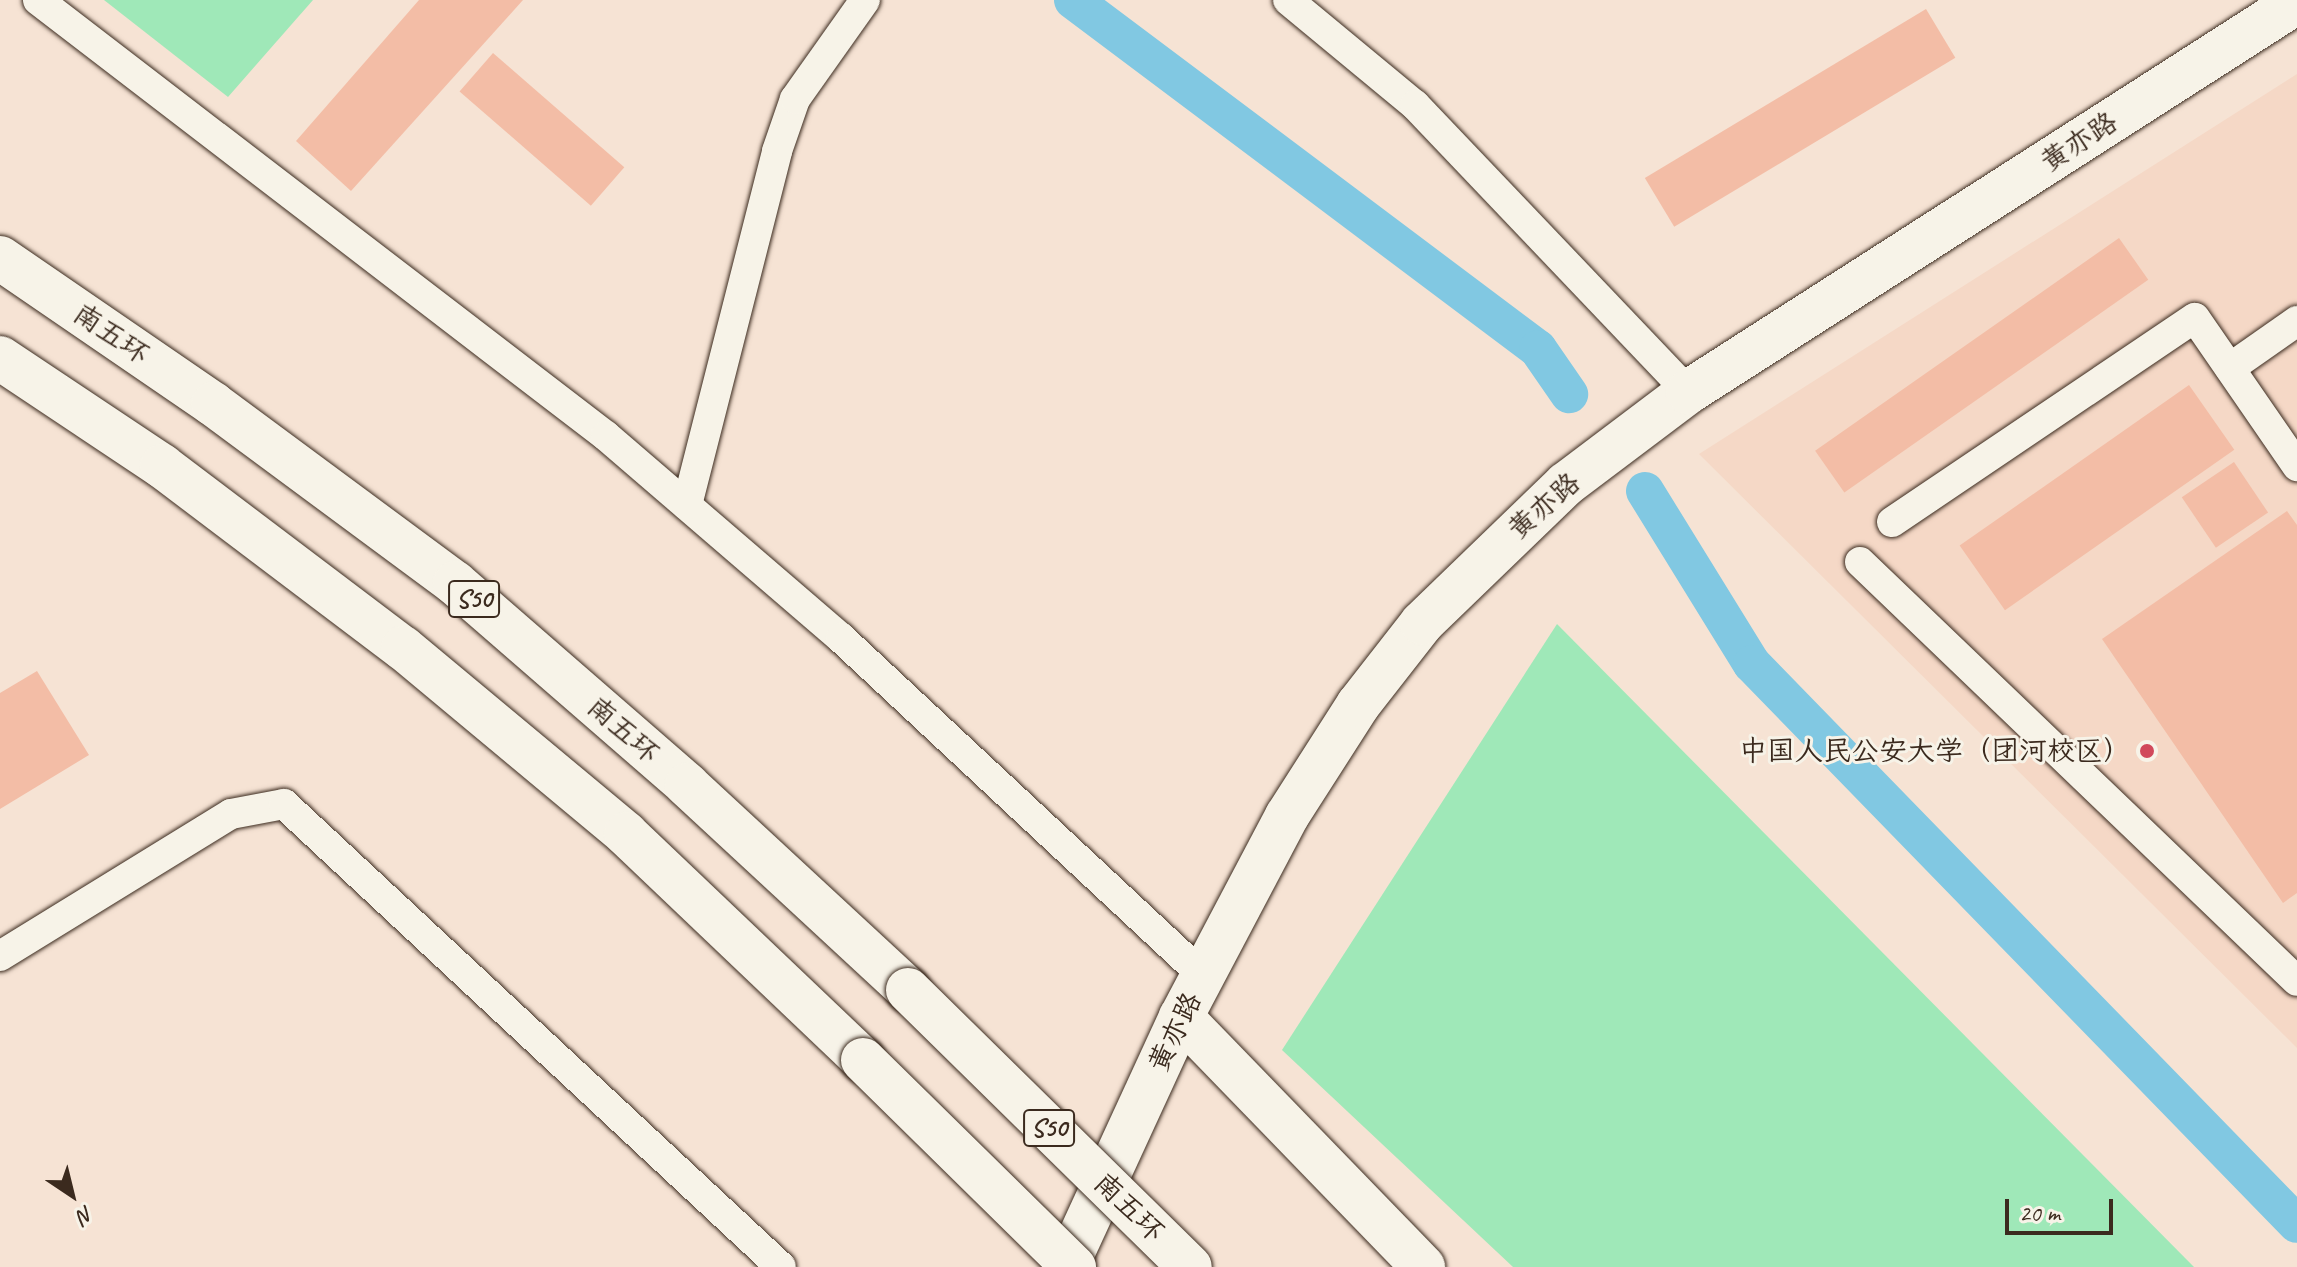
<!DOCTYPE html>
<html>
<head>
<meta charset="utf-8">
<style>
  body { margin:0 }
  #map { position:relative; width:2297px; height:1267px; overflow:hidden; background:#f6e3d4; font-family:Caveat,"LXGW WenKai TC",sans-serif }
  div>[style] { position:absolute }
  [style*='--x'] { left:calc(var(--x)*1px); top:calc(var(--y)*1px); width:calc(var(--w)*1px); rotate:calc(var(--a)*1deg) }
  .built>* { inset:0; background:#f5d8c6 }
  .green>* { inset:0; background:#9fe8b8 }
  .canal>* { height:38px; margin:-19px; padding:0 19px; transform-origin:19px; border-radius:19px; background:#81c8e2 }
  .building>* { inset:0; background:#f3bda6; transform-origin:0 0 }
  .roads { filter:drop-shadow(0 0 2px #3b2a1e) drop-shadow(0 0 2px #3b2a1e) }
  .minor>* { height:30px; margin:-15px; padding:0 15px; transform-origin:15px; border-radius:15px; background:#f7f3e8 }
  .primary>* { height:44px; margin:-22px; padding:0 22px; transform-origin:22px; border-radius:22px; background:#f7f3e8 }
  .motorway>* { height:44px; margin:-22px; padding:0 22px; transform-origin:22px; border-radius:22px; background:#f7f3e8 }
  .bridges { filter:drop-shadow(0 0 2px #3b2a1e) drop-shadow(0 0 2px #3b2a1e) }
  .motorway-bridge>* { height:44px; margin:-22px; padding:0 22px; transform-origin:22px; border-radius:22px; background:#f7f3e8 }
  .dots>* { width:22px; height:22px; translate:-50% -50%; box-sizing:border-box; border:4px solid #f7f3e8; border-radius:50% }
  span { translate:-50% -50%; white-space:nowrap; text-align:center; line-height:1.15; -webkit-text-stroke:6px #f7f3e8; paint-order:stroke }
  .shield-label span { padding:2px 6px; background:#f7f3e8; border:2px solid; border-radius:6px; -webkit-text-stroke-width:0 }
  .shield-label { font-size:26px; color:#3b2a1e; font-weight:700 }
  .street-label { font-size:28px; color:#3b2a1e }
  .poi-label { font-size:28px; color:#3b2a1e }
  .right { translate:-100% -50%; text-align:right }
  .north { position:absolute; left:32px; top:1155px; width:80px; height:80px; -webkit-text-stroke:6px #f7f3e8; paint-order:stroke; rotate:145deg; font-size:22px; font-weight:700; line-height:32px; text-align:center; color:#3b2a1e }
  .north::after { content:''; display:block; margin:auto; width:28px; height:36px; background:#3b2a1e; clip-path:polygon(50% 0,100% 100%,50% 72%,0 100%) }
  .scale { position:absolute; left:2005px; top:1199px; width:108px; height:36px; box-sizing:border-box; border:4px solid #3b2a1e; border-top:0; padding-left:10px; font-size:24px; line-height:28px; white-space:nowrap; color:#3b2a1e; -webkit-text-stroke:6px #f7f3e8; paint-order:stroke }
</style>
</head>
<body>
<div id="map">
  <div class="built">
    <div style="clip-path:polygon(2297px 74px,2297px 1048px,1699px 454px)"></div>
  </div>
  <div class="green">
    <div style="clip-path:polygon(104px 0,313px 0,228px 97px)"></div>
    <div style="clip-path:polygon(1557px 624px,2194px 1267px,1513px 1267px,1282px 1050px)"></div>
  </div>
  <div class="canal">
    <div style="--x:1073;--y:0;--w:581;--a:36.89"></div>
    <div style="--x:1538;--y:349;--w:55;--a:55.4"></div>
    <div style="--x:1645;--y:491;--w:203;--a:58.3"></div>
    <div style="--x:1752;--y:664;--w:781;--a:45.78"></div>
  </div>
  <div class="building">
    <div style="clip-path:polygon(419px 0,523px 0,351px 191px,296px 141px)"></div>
    <div style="left:1926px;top:9px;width:57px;height:328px;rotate:59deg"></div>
    <div style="left:493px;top:53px;width:174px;height:51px;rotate:41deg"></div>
    <div style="left:2119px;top:238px;width:51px;height:371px;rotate:55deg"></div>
    <div style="left:2189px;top:385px;width:79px;height:280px;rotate:55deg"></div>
    <div style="left:2234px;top:462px;width:61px;height:63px;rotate:56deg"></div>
    <div style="clip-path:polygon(2287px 511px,2297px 525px,2297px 893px,2283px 903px,2102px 639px)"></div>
    <div style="clip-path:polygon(37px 671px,89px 755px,0 809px,0 693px)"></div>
  </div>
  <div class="roads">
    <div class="minor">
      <div style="--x:38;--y:0;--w:716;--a:37.51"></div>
      <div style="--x:606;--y:436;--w:310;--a:40.7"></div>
      <div style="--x:841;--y:638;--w:495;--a:43"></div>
      <div style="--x:1288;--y:0;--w:165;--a:39.6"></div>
      <div style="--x:1415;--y:105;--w:396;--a:46.4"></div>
      <div style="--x:2230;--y:368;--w:82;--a:-35"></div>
      <div style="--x:687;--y:505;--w:365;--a:-75.7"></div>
      <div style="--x:777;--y:151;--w:55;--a:-70.9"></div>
      <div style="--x:795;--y:99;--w:121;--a:-54.7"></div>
      <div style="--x:1892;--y:522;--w:365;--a:-34"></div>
      <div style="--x:2195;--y:318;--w:180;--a:55.4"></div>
      <div style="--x:1860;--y:562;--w:605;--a:43.8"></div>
      <div style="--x:0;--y:956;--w:271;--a:-31.6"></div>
      <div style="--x:231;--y:814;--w:54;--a:-10.7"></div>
      <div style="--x:284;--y:804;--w:679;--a:42.97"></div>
    </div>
    <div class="primary">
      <div style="--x:1066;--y:1267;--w:275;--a:-65.3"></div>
      <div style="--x:1181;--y:1017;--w:227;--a:-62.2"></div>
      <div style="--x:1287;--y:816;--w:132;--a:-57.4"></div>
      <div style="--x:1358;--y:705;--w:104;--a:-52"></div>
      <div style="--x:1422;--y:623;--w:200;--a:-44"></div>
      <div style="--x:1566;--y:484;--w:153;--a:-37"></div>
      <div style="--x:1688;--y:392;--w:723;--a:-32.64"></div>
    </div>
    <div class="motorway">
      <div style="--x:0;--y:258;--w:258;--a:34.4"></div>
      <div style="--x:213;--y:404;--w:301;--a:36.5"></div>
      <div style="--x:455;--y:583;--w:308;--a:41"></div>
      <div style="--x:687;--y:785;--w:301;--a:42.8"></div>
      <div style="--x:0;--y:358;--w:195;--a:33.7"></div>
      <div style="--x:162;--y:466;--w:302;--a:37.1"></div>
      <div style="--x:403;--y:648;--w:290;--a:39.8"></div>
      <div style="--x:626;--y:834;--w:327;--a:43.6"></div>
      <div style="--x:1181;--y:1017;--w:348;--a:45.9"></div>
    </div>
  </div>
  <div class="bridges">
    <div class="motorway-bridge">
      <div style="--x:908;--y:990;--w:395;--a:44.5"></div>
      <div style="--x:863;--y:1060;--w:296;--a:44.5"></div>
    </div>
  </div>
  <div class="dots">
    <div style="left:2147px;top:751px;background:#d1495b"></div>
  </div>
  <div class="shield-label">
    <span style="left:474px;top:599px">S50</span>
    <span style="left:1049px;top:1128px">S50</span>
  </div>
  <div class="street-label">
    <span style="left:2079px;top:142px;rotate:-33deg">黄亦路</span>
    <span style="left:111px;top:334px;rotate:34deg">南五环</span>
    <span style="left:1544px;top:506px;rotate:-41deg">黄亦路</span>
    <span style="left:623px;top:730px;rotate:41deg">南五环</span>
    <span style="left:1175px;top:1032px;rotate:-64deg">黄亦路</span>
    <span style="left:1129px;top:1207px;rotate:44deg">南五环</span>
  </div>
  <div class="poi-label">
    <span class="right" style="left:2131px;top:751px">中国人民公安大学（团河校区）</span>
  </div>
  <div class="north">N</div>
  <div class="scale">20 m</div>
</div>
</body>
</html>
